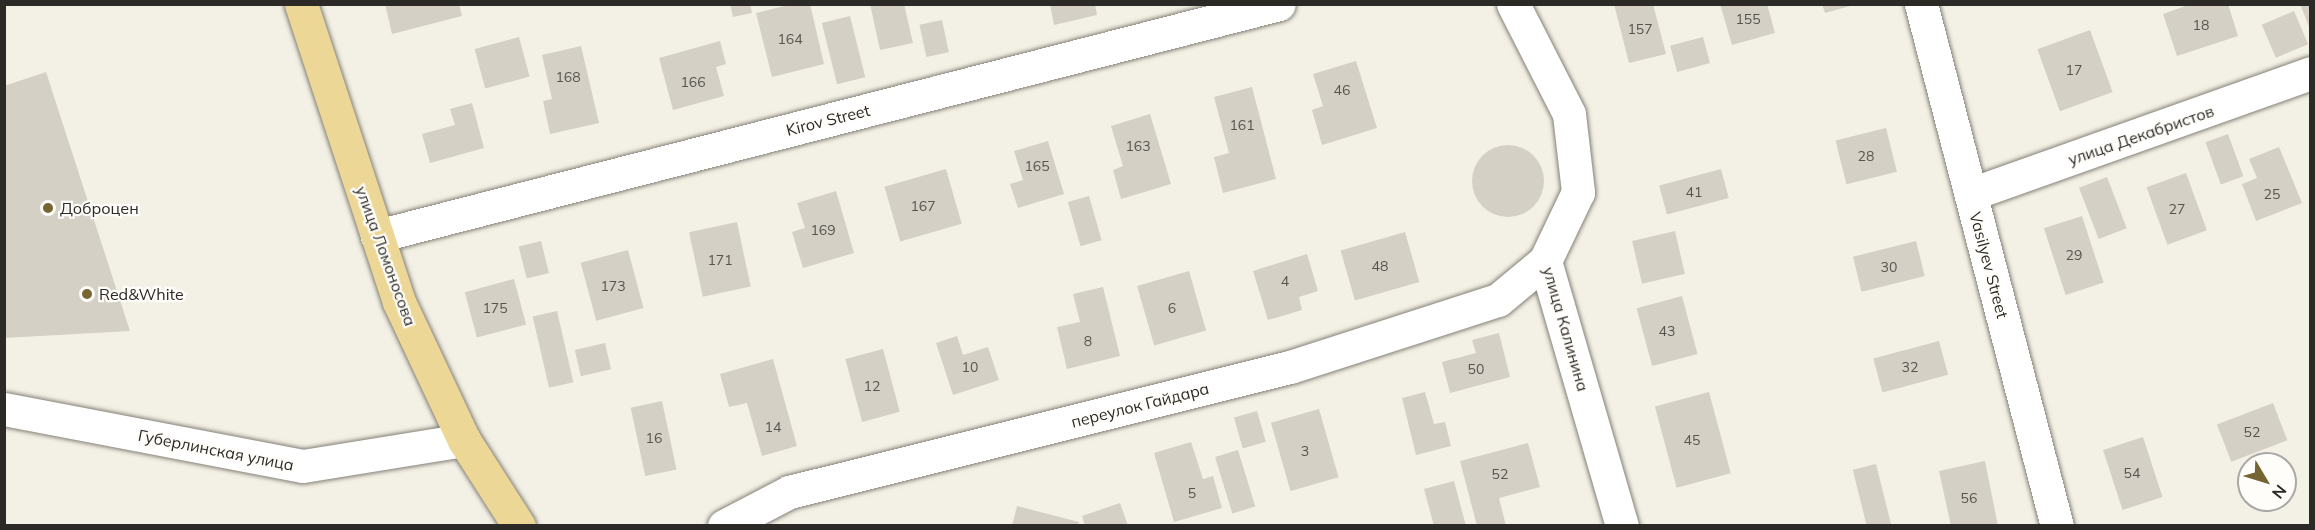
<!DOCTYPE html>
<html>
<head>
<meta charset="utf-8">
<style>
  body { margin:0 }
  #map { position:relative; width:2315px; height:530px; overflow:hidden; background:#f3f0e5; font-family:Mulish,sans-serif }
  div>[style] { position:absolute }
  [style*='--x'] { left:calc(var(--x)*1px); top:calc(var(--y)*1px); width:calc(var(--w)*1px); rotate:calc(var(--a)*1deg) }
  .building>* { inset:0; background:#d4d0c6; transform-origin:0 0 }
  .round { border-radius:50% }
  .roads { filter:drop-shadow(0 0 2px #858178) drop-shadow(0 0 2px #858178) }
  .minor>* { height:33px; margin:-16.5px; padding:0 16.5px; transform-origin:16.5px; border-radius:16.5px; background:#fff }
  .primary>* { height:33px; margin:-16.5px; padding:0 16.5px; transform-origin:16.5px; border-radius:16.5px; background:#ecd797 }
  .dots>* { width:16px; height:16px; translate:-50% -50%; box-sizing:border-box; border:3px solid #fffdf9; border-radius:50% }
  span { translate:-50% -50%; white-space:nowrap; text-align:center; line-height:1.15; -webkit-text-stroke:4.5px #fffdf9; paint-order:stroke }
  .number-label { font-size:14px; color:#55544e }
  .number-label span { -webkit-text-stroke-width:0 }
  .street-label { font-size:16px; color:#2b2a26 }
  .poi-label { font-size:16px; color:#2b2a26 }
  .left { translate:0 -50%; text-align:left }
  .frame { position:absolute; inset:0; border:6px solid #2b2a26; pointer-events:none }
  .north { position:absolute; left:2237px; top:452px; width:60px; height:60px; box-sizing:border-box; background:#fffdf9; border:2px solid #aaa9a5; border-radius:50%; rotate:128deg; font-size:16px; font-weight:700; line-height:24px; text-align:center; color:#2b2a26 }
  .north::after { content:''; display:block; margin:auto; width:21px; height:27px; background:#766533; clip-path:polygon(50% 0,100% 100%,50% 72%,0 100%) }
</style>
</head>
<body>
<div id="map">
  <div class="building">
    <div style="clip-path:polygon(385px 4px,459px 4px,462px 16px,392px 34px)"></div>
    <div style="clip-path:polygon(730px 4px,750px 4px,752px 13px,733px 17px)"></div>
    <div style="clip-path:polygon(793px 4px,810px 4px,824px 64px,772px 77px,756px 13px)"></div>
    <div style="clip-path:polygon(870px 4px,904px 4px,913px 43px,880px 50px)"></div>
    <div style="clip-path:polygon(1050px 4px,1095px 4px,1097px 15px,1054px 25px)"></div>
    <div style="clip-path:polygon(1614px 4px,1653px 4px,1666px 54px,1629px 63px)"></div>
    <div style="clip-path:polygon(1720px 4px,1767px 4px,1775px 33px,1732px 45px)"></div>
    <div style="clip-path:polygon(1822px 4px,1854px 4px,1854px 5px,1825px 13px)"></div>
    <div style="clip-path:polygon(2191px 4px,2228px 4px,2238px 36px,2177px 56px,2163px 14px)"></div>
    <div style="clip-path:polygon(2300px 4px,2310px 4px,2310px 29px)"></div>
    <div style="left:2294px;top:11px;width:36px;height:35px;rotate:67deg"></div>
    <div style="left:850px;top:16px;width:63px;height:29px;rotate:76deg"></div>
    <div style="left:942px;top:20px;width:33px;height:23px;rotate:78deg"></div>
    <div style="left:2090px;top:30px;width:66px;height:56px;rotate:70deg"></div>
    <div style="left:519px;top:37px;width:41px;height:46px;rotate:75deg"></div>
    <div style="left:1703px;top:37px;width:27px;height:34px;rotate:75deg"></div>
    <div style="clip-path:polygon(720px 41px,726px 64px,716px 67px,724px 96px,673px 110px,659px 58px)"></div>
    <div style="clip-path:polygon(581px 46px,599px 123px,550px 134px,543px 101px,552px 99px,542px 55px)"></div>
    <div style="clip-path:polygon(1356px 61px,1377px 128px,1322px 145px,1312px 110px,1323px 106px,1313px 74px)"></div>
    <div style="clip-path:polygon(46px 72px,130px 331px,4px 338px,4px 86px)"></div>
    <div style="clip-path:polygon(1252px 87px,1276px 179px,1223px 193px,1214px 157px,1229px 153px,1214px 97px)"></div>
    <div style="clip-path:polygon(472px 103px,484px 148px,430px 163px,422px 134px,455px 125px,450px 109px)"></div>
    <div style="clip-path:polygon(1150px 114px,1171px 184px,1121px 199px,1113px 170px,1123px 166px,1111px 126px)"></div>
    <div style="left:1886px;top:128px;width:45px;height:52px;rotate:76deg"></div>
    <div style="left:2228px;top:134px;width:45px;height:24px;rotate:70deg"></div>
    <div style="clip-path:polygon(1048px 141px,1064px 194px,1018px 208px,1010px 184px,1023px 180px,1014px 151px)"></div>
    <div class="round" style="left:1472px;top:145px;width:72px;height:72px"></div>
    <div style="clip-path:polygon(2279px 147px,2302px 203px,2256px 221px,2242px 184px,2257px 178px,2249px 159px)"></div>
    <div style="left:946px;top:169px;width:57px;height:64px;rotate:74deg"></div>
    <div style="left:1721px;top:169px;width:30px;height:64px;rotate:75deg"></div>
    <div style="left:2186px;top:173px;width:61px;height:42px;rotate:70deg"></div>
    <div style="left:2107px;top:177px;width:55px;height:30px;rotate:69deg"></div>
    <div style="clip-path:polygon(836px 191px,854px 253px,803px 268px,792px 232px,805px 228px,797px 203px)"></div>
    <div style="left:1089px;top:196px;width:46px;height:22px;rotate:74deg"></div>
    <div style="left:2082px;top:216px;width:70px;height:40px;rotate:72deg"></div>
    <div style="left:737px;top:222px;width:66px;height:49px;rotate:78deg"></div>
    <div style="left:1675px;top:231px;width:44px;height:44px;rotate:77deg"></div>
    <div style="left:1405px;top:232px;width:52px;height:67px;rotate:74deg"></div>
    <div style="left:541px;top:241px;width:33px;height:23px;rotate:76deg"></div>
    <div style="left:1916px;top:241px;width:36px;height:65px;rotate:76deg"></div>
    <div style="left:628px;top:250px;width:60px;height:49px;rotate:75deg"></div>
    <div style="clip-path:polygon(1307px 254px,1318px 291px,1299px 297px,1302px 310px,1268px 320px,1253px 271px)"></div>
    <div style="left:1189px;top:271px;width:62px;height:54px;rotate:74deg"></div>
    <div style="left:514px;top:279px;width:47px;height:51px;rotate:75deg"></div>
    <div style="clip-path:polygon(1103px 287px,1120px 356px,1067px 369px,1057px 327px,1080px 322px,1073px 294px)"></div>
    <div style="left:1682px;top:296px;width:60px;height:47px;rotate:75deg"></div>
    <div style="left:557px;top:311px;width:73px;height:25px;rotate:77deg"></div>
    <div style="clip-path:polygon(1499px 333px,1510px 377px,1450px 393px,1442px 362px,1476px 353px,1472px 340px)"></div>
    <div style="clip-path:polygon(957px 336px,963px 355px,988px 347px,999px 380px,953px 395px,936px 343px)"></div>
    <div style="left:1939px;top:341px;width:35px;height:68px;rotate:75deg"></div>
    <div style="left:605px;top:343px;width:27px;height:31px;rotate:77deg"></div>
    <div style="left:883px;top:349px;width:65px;height:39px;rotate:75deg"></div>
    <div style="clip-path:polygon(773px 359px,797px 446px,762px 456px,747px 403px,729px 407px,720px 374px)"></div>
    <div style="clip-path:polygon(1425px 392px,1434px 424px,1445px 422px,1451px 446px,1416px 455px,1402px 398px)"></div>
    <div style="left:1709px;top:392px;width:84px;height:56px;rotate:75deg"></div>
    <div style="left:662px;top:401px;width:70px;height:32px;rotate:78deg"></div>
    <div style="left:2273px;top:403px;width:40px;height:60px;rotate:69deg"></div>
    <div style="left:1319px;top:409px;width:71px;height:50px;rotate:74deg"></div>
    <div style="left:1257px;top:411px;width:32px;height:24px;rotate:74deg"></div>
    <div style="left:2143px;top:437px;width:63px;height:42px;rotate:72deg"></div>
    <div style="clip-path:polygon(1191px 442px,1203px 479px,1213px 476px,1222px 508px,1174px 522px,1154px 453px)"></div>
    <div style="clip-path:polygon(1528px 443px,1540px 487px,1499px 498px,1506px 526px,1477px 526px,1460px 461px)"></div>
    <div style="left:1238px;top:450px;width:59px;height:24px;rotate:73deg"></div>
    <div style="clip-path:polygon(1985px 461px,1998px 526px,1951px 526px,1939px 471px)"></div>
    <div style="left:1876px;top:464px;width:64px;height:24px;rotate:76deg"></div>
    <div style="clip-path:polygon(1454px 481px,1466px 526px,1434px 526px,1424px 489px)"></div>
    <div style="clip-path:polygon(1120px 503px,1128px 526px,1085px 526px,1082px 516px)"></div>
    <div style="clip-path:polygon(1017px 506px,1079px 522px,1078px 526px,1012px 526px)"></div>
  </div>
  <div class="roads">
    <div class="minor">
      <div style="--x:1513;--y:4;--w:123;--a:63"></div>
      <div style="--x:1569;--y:114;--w:79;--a:83.4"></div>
      <div style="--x:1578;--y:192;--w:76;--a:115.6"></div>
      <div style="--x:1545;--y:261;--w:276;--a:73.8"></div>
      <div style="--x:1921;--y:4;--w:539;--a:75.4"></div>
      <div style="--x:1971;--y:194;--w:360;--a:-19.6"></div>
      <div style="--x:377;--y:236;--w:931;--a:-14.42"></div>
      <div style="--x:4;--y:409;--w:304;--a:10.8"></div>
      <div style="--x:303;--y:466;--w:163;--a:-9.2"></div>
      <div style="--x:724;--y:526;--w:73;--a:-27.6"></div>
      <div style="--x:789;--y:492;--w:516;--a:-14.01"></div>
      <div style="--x:1290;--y:367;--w:219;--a:-17.9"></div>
      <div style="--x:1498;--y:300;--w:61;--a:-39.7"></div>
    </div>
    <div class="primary">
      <div style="--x:301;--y:4;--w:314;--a:71.8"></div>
      <div style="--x:399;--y:302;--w:153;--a:64.8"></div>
      <div style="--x:464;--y:440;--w:102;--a:57.4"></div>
    </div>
  </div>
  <div class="dots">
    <div style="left:48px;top:208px;background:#766533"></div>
    <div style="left:87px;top:294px;background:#766533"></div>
  </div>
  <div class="number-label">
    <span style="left:1748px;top:19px">155</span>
    <span style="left:2201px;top:25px">18</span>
    <span style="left:1640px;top:29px">157</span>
    <span style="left:790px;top:39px">164</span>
    <span style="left:2074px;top:70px">17</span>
    <span style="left:568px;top:77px">168</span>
    <span style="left:693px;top:82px">166</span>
    <span style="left:1342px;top:90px">46</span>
    <span style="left:1242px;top:125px">161</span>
    <span style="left:1138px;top:146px">163</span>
    <span style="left:1866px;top:156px">28</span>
    <span style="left:1037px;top:166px">165</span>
    <span style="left:1694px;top:192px">41</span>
    <span style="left:2272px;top:194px">25</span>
    <span style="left:923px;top:206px">167</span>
    <span style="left:2177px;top:209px">27</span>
    <span style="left:823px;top:230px">169</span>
    <span style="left:2074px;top:255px">29</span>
    <span style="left:720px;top:260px">171</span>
    <span style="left:1380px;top:266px">48</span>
    <span style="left:1889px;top:267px">30</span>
    <span style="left:1285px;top:281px">4</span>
    <span style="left:613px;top:286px">173</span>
    <span style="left:495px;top:308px">175</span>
    <span style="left:1172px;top:308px">6</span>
    <span style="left:1667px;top:331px">43</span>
    <span style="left:1088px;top:341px">8</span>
    <span style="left:970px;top:367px">10</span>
    <span style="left:1910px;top:367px">32</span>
    <span style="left:1476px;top:369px">50</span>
    <span style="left:872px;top:386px">12</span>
    <span style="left:773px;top:427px">14</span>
    <span style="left:2252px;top:432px">52</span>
    <span style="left:654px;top:438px">16</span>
    <span style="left:1692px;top:440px">45</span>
    <span style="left:1305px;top:451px">3</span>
    <span style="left:2132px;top:473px">54</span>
    <span style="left:1500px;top:474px">52</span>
    <span style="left:1192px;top:493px">5</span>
    <span style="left:1969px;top:498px">56</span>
  </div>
  <div class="street-label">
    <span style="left:828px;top:120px;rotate:-14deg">Kirov Street</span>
    <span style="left:2141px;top:135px;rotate:-19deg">улица Декабристов</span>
    <span style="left:386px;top:256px;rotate:70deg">улица Ломоносова</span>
    <span style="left:1989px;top:265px;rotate:75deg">Vasilyev Street</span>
    <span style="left:1566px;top:329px;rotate:74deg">улица Калинина</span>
    <span style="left:1140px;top:405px;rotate:-14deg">переулок Гайдара</span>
    <span style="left:216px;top:450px;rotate:11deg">Губерлинская улица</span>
  </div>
  <div class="poi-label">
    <span class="left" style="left:60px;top:208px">Доброцен</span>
    <span class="left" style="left:99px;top:294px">Red&amp;White</span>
  </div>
  <div class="frame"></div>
  <div class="north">N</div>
</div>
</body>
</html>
